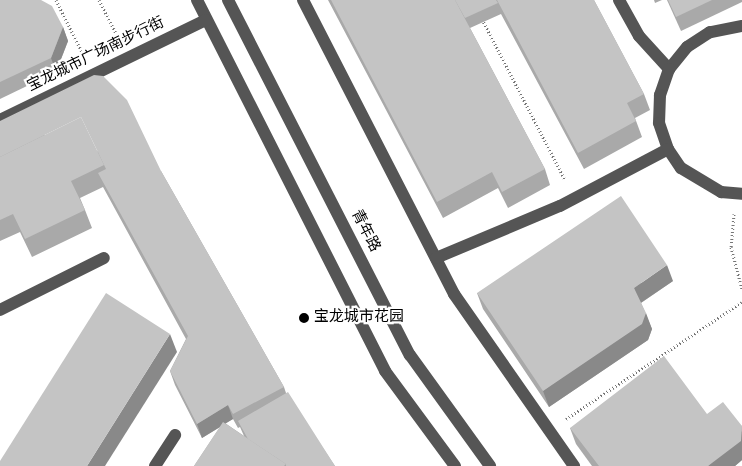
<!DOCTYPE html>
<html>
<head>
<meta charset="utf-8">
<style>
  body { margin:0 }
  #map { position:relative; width:742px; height:466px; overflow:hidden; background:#fff; font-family:Overpass,"Noto Sans SC",sans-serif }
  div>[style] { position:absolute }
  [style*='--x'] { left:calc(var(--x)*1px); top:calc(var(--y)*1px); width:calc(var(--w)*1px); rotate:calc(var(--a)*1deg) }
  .path>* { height:3px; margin-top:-1.5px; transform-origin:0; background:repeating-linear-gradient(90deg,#777 0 1px,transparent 0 3.5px) }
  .minor>* { height:12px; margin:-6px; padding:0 6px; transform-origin:6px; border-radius:6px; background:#555 }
  .wall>* { inset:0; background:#a9a9a9 }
  .shaded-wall>* { inset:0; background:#898989 }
  .building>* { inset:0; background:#c4c4c4 }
  .dots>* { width:14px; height:14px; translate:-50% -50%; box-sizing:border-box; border:2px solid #fff; border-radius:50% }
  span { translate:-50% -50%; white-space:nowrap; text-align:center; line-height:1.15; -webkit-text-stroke:4.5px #fff; paint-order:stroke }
  .street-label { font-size:15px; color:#000 }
  .poi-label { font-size:15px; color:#000 }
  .left { translate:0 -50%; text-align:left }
</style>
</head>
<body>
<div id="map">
  <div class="path">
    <div style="--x:56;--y:0;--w:63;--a:63.4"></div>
    <div style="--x:99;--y:0;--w:44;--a:62.9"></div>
    <div style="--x:482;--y:19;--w:181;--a:62.7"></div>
    <div style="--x:734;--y:214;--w:33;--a:95"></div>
    <div style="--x:731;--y:247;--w:43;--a:75.3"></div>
    <div style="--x:566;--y:419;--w:211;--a:-33.6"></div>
  </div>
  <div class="minor">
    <div style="--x:197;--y:0;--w:416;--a:63.1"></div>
    <div style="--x:385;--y:371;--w:118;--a:53.6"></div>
    <div style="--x:228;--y:0;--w:399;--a:62.9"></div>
    <div style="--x:410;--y:355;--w:137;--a:54.2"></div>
    <div style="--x:303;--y:0;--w:331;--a:62.8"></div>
    <div style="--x:454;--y:294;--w:210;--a:55.1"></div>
    <div style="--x:619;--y:0;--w:41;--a:60.9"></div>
    <div style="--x:639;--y:36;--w:45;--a:47.7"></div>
    <div style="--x:742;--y:26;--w:33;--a:169"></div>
    <div style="--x:710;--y:32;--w:27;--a:147"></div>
    <div style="--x:687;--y:47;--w:28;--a:129"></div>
    <div style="--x:669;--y:69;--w:28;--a:109"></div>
    <div style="--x:660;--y:95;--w:28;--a:92"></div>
    <div style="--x:659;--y:123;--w:28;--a:71"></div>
    <div style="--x:668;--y:149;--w:23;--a:56"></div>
    <div style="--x:681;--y:168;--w:47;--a:31"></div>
    <div style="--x:721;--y:192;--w:21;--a:5"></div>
    <div style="--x:0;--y:120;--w:229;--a:-25.9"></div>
    <div style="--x:436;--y:258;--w:134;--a:-22.8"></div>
    <div style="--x:560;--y:206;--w:122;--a:-27.8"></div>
    <div style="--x:0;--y:310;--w:116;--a:-26.6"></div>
    <div style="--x:155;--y:466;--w:37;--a:-57"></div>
  </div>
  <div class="wall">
    <div style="clip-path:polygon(0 0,63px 27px,68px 41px,56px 72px,0 99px)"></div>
    <div style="clip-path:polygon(328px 0,594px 0,644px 94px,650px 110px,635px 118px,642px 137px,584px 169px,501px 14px,470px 28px,545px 169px,550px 185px,508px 208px,498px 188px,443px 218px)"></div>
    <div style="clip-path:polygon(654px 0,662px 0,655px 3px)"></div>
    <div style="clip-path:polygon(667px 0,742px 0,742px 2px,681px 31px)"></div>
    <div style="clip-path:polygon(evenodd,0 121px,161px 171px,284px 387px,286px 393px,335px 466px,194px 466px,220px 427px,202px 438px,175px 385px,170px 371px,186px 339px,103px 187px,80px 198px,85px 210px,92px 228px,32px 257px,20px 232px,0 241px,0 121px,233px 419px,238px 428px,240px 427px,244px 436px,225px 423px,233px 419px)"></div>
    <div style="clip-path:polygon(673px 281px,641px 303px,652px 329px,648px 340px,549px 407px,483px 309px,477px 293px)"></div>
    <div style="clip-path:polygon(707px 414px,742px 426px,742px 460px,735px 466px,592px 466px,576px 444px,570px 428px)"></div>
  </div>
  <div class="shaded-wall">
    <div style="clip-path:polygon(63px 27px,68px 41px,56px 72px,51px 58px)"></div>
    <div style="clip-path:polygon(667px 265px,673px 281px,639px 304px,634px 288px)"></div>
    <div style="clip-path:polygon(646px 313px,652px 329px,648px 340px,549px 407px,543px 391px)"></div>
    <div style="clip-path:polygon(170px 334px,177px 352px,105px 466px,87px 466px)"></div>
    <div style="clip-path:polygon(228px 405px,233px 419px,202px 438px,197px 424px)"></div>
    <div style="clip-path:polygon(742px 431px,742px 460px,735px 466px,708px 466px)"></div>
  </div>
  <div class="building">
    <div style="clip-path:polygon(0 0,41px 0,52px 6px,63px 27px,51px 58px,0 82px)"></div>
    <div style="clip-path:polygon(331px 0,455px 0,545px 169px,502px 192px,492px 172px,437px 202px)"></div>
    <div style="clip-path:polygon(455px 0,496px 0,498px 3px,465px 18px)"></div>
    <div style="clip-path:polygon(497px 0,594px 0,644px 94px,627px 103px,636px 121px,578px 153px)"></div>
    <div style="clip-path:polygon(668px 0,712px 0,676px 17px)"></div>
    <div style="clip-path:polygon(94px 75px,103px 76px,127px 100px,161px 171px,284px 387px,233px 414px,228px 405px,197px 424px,170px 371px,188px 336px,98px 173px,106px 169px,81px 117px,0 157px,0 121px)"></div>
    <div style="clip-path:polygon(81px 117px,104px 165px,71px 181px,85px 210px,25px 239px,13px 214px,0 220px,0 157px)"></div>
    <div style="clip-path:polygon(621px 196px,667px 265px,634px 288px,646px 313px,642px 324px,543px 391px,477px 293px)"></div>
    <div style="clip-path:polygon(106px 293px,170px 334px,87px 466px,0 466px,0 461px)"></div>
    <div style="clip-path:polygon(664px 356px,707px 414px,723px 402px,742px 426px,741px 441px,708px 466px,599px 466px,570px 428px)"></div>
    <div style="clip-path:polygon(288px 392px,335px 466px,286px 466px,286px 464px,248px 439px,238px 421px)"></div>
    <div style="clip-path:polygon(223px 422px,286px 464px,284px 466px,194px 466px)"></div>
  </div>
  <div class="dots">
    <div style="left:304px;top:318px;background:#000"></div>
  </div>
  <div class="street-label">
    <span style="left:96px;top:55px;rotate:-26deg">宝龙城市广场南步行街</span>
    <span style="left:365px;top:231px;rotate:63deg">青年路</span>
  </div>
  <div class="poi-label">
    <span class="left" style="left:314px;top:318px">宝龙城市花园</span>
  </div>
</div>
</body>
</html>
